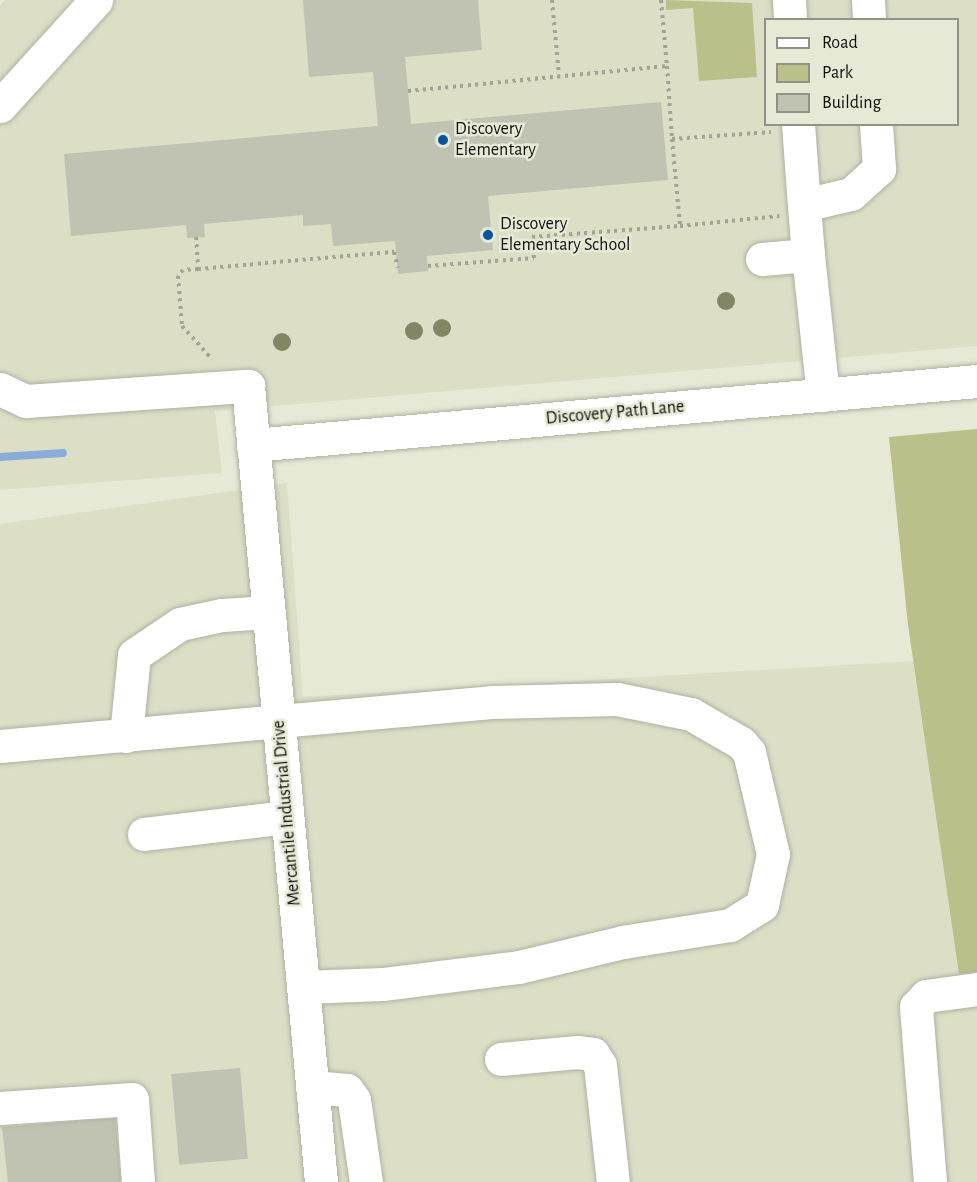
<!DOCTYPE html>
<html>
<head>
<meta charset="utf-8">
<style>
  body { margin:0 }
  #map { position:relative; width:977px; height:1182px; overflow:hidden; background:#e7e9d7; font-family:"Alegreya Sans",sans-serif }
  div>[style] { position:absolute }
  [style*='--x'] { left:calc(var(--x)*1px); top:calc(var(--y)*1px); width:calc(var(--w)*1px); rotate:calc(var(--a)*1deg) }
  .built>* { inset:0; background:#dcdfc6 }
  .green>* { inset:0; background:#bbc08b }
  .stream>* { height:8px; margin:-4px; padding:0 4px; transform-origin:4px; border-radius:4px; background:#89acd8 }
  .building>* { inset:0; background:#c1c3b2; transform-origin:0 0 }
  .path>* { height:4px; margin-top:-2px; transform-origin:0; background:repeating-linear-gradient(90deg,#a1a395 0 3px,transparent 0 7.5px) }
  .roads { filter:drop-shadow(0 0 2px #afb1a0) drop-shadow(0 0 2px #afb1a0) }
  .minor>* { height:33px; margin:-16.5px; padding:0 16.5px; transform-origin:16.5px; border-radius:16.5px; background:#fff }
  .trees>* { width:18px; height:18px; margin:-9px; border-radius:50%; background:#838565 }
  .dots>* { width:16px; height:16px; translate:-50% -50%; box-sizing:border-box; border:3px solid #e7e9d7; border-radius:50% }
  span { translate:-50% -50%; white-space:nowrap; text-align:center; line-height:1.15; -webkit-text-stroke:5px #e7e9d7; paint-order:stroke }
  .poi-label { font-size:18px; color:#0f100a }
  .left { translate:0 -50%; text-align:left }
  .street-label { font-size:18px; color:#0f100a }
  .legend { position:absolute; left:764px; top:18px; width:195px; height:108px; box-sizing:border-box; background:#e7e9d7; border:2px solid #919285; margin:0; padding:8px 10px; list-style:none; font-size:18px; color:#0f100a }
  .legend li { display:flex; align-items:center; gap:12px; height:30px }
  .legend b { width:30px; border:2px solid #919285 }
</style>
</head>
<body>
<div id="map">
  <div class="built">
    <div style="clip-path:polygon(evenodd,5px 0,977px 0,977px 346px,215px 411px,222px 473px,0 490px,0 5px,5px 0,766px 20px,958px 20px,958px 124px,766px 124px,766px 20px)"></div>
    <div style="clip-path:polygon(287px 483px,303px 697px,913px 661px,959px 973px,977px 972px,977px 1182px,0 1182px,0 524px)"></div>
  </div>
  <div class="green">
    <div style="clip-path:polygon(666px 0,752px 3px,757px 77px,699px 81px,693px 8px,666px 10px)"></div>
    <div style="clip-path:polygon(977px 429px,977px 972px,959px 974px,908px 625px,889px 437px)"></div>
  </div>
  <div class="stream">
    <div style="--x:0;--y:457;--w:63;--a:-3.6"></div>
  </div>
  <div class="building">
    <div style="clip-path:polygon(303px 0,478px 0,482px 50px,405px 57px,411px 124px,661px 102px,668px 180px,488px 196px,493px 250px,427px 256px,428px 271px,398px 274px,395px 241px,333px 246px,331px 224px,303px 226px,303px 215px,204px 224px,205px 237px,187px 238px,186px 225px,71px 236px,64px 154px,378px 126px,373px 72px,309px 77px)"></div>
    <div style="left:240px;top:1068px;width:91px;height:69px;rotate:85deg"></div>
    <div style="clip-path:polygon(115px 1118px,121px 1182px,8px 1182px,2px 1127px)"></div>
  </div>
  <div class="path">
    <div style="--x:552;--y:0;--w:76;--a:84.7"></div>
    <div style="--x:661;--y:0;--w:66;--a:84.8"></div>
    <div style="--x:408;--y:91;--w:260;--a:-5.5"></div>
    <div style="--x:667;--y:66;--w:73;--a:86.1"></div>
    <div style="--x:672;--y:139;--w:99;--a:-4"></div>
    <div style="--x:672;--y:139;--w:87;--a:84.7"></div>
    <div style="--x:680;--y:226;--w:100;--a:-5.8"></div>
    <div style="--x:196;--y:237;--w:32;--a:86"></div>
    <div style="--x:198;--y:269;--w:197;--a:-5"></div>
    <div style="--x:394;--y:252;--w:16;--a:76"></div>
    <div style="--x:428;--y:266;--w:106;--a:-4.3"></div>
    <div style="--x:534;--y:258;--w:21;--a:-95"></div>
    <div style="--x:532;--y:237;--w:148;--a:-4.3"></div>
    <div style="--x:198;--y:269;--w:15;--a:176"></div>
    <div style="--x:183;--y:270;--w:8;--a:130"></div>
    <div style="--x:178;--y:276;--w:50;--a:85.4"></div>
    <div style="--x:182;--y:326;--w:45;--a:47.7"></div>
  </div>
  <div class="roads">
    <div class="minor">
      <div style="--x:789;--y:0;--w:20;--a:87"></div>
      <div style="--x:868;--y:0;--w:20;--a:87"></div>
      <div style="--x:0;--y:106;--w:143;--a:-47.8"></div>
      <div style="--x:798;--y:124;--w:81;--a:85.8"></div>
      <div style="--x:808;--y:255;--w:50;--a:-94.6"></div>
      <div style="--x:804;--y:205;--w:48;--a:-13.2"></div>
      <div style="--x:851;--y:194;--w:38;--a:-42"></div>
      <div style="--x:879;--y:169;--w:45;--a:-93.8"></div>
      <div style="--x:762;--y:259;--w:46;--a:-5"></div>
      <div style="--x:808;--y:255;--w:141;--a:83.9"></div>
      <div style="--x:0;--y:389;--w:29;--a:25"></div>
      <div style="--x:26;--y:401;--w:223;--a:-3.9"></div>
      <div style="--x:248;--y:386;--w:799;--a:84.76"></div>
      <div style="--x:253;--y:445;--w:727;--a:-5.05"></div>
      <div style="--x:126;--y:736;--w:81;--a:-84.4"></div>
      <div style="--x:134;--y:655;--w:55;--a:-34"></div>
      <div style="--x:180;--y:624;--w:43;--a:-12.1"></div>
      <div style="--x:222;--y:615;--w:46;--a:-3.7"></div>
      <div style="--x:0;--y:746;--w:493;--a:-5.1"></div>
      <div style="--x:491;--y:702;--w:126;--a:-1.4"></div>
      <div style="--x:617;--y:699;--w:76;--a:11.5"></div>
      <div style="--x:691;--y:714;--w:58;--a:30.1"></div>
      <div style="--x:741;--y:743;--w:12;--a:48"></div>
      <div style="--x:749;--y:752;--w:105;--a:76.8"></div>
      <div style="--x:773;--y:854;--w:52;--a:102.2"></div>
      <div style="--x:762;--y:905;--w:38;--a:148"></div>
      <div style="--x:730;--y:925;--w:108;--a:171"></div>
      <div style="--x:623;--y:942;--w:107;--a:166.5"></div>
      <div style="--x:519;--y:967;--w:138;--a:172.9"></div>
      <div style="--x:382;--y:984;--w:79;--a:177.8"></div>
      <div style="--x:144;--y:834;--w:144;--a:-6.8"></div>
      <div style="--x:501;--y:1059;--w:76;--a:-5.3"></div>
      <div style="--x:577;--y:1052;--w:16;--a:7"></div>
      <div style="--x:593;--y:1054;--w:13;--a:58"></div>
      <div style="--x:600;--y:1065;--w:118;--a:83.7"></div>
      <div style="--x:312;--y:1087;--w:35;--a:5"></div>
      <div style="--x:347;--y:1090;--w:12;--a:55"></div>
      <div style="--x:354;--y:1100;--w:83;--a:81.7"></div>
      <div style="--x:0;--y:1108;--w:132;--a:-3.9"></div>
      <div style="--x:132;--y:1099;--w:83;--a:85.9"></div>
      <div style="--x:930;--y:1182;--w:176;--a:-94.6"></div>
      <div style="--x:916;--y:1007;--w:15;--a:-48"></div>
      <div style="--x:926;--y:996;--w:51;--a:-7.8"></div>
    </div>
  </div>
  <div class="trees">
    <div style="left:726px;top:301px"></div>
    <div style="left:442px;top:328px"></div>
    <div style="left:414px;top:331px"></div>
    <div style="left:282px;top:342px"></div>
  </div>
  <div class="dots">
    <div style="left:443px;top:140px;background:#0054a2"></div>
    <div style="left:488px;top:235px;background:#0054a2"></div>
  </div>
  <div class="poi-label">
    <span class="left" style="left:455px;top:140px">Discovery<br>Elementary</span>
    <span class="left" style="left:500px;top:235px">Discovery<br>Elementary School</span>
  </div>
  <div class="street-label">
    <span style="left:615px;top:413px;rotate:-5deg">Discovery Path Lane</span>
    <span style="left:287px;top:813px;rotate:-95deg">Mercantile Industrial Drive</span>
  </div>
  <ul class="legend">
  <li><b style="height:8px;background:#fff"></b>Road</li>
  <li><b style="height:16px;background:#bbc08b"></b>Park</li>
  <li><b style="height:16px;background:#c1c3b2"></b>Building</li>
  </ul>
</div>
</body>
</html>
